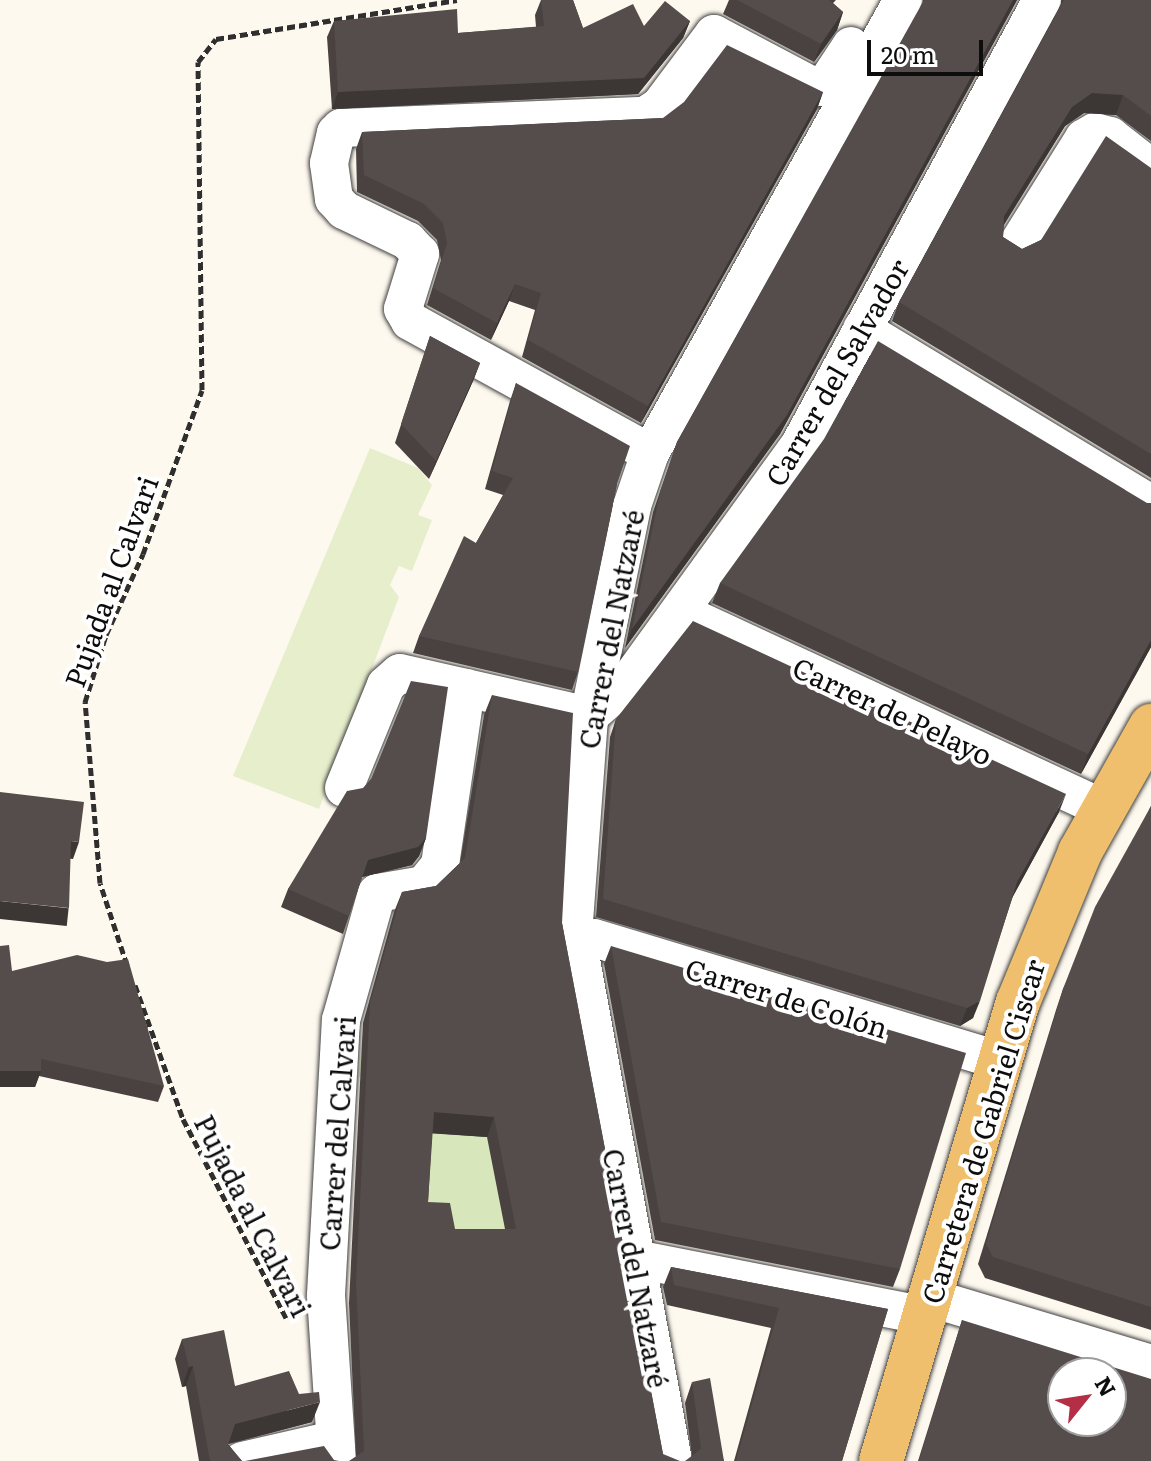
<!DOCTYPE html>
<html>
<head>
<meta charset="utf-8">
<style>
  body { margin:0 }
  #map { position:relative; width:1151px; height:1461px; overflow:hidden; background:#fef9ef; font-family:Literata,serif }
  div>[style] { position:absolute }
  [style*='--x'] { left:calc(var(--x)*1px); top:calc(var(--y)*1px); width:calc(var(--w)*1px); rotate:calc(var(--a)*1deg) }
  .green>* { inset:0; background:#d7e6bb }
  .pitch>* { inset:0; background:#e7eecc }
  .path>* { height:5px; margin-top:-2.5px; transform-origin:0; background:repeating-linear-gradient(90deg,#2f2f2f 0 8px,transparent 0 12px) }
  .roads { filter:drop-shadow(0 0 2px #404040) drop-shadow(0 0 2px #404040) }
  .minor>* { height:38px; margin:-19px; padding:0 19px; transform-origin:19px; border-radius:19px; background:#fff }
  .major>* { height:44px; margin:-22px; padding:0 22px; transform-origin:22px; border-radius:22px; background:#efbf6d }
  .wall>* { inset:0; background:#494240 }
  .shaded-wall>* { inset:0; background:#3c3634; transform-origin:0 0 }
  .building>* { inset:0; background:#554d4b }
  span { translate:-50% -50%; white-space:nowrap; text-align:center; line-height:1.15; -webkit-text-stroke:8px #fff; paint-order:stroke }
  .street-label { font-size:28px; color:#0d0d0d }
  .north { position:absolute; left:1047px; top:1357px; width:80px; height:80px; box-sizing:border-box; background:#fff; border:2px solid #9e9e9e; border-radius:50%; rotate:60deg; font-size:22px; font-weight:700; line-height:32px; text-align:center; color:#0d0d0d }
  .north::after { content:''; display:block; margin:auto; width:28px; height:36px; background:#b42e46; clip-path:polygon(50% 0,100% 100%,50% 72%,0 100%) }
  .scale { position:absolute; left:867px; top:40px; width:116px; height:36px; box-sizing:border-box; border:4px solid #0d0d0d; border-top:0; padding-left:10px; font-size:24px; line-height:28px; white-space:nowrap; color:#0d0d0d; -webkit-text-stroke:6px #fff; paint-order:stroke }
</style>
</head>
<body>
<div id="map">
  <div class="green">
    <div style="clip-path:polygon(362px 1035px,476px 1070px,510px 1249px,417px 1236px,406px 1080px,359px 1077px)"></div>
  </div>
  <div class="pitch">
    <div style="clip-path:polygon(370px 448px,418px 468px,432px 485px,418px 515px,432px 520px,412px 571px,399px 566px,390px 585px,399px 597px,319px 809px,233px 776px)"></div>
  </div>
  <div class="path">
    <div style="--x:127;--y:965;--w:86;--a:-108.2"></div>
    <div style="--x:100;--y:883;--w:182;--a:-94.7"></div>
    <div style="--x:85;--y:702;--w:70;--a:-72.6"></div>
    <div style="--x:106;--y:635;--w:89;--a:-65.4"></div>
    <div style="--x:143;--y:554;--w:174;--a:-70.2"></div>
    <div style="--x:202;--y:390;--w:328;--a:-90.7"></div>
    <div style="--x:198;--y:62;--w:29;--a:-52"></div>
    <div style="--x:216;--y:39;--w:244;--a:-9.2"></div>
    <div style="--x:135;--y:985;--w:142;--a:70.3"></div>
    <div style="--x:183;--y:1119;--w:224;--a:62.6"></div>
  </div>
  <div class="roads">
    <div class="minor">
      <div style="--x:1016;--y:247;--w:128;--a:-58"></div>
      <div style="--x:1084;--y:138;--w:13;--a:-29"></div>
      <div style="--x:1095;--y:132;--w:16;--a:15"></div>
      <div style="--x:1110;--y:136;--w:52;--a:38"></div>
      <div style="--x:862;--y:329;--w:338;--a:31.2"></div>
      <div style="--x:650;--y:453;--w:274;--a:-151.2"></div>
      <div style="--x:410;--y:321;--w:14;--a:-120"></div>
      <div style="--x:403;--y:309;--w:58;--a:-72.8"></div>
      <div style="--x:420;--y:254;--w:18;--a:-133"></div>
      <div style="--x:408;--y:241;--w:71;--a:-154.2"></div>
      <div style="--x:344;--y:210;--w:15;--a:-132"></div>
      <div style="--x:334;--y:199;--w:36;--a:-98"></div>
      <div style="--x:329;--y:163;--w:31;--a:-77"></div>
      <div style="--x:336;--y:133;--w:7;--a:-45"></div>
      <div style="--x:341;--y:128;--w:304;--a:-2.3"></div>
      <div style="--x:645;--y:116;--w:18;--a:-34"></div>
      <div style="--x:660;--y:106;--w:90;--a:-53.1"></div>
      <div style="--x:714;--y:34;--w:113;--a:27.9"></div>
      <div style="--x:814;--y:87;--w:10;--a:0"></div>
      <div style="--x:824;--y:87;--w:49;--a:-56.6"></div>
      <div style="--x:682;--y:613;--w:465;--a:24.9"></div>
      <div style="--x:344;--y:788;--w:111;--a:-67.8"></div>
      <div style="--x:386;--y:685;--w:18;--a:-41"></div>
      <div style="--x:400;--y:673;--w:194;--a:12.8"></div>
      <div style="--x:589;--y:716;--w:52;--a:-41.1"></div>
      <div style="--x:628;--y:682;--w:291;--a:-54.1"></div>
      <div style="--x:799;--y:446;--w:508;--a:-61.42"></div>
      <div style="--x:576;--y:940;--w:18;--a:-6"></div>
      <div style="--x:594;--y:938;--w:422;--a:16.8"></div>
      <div style="--x:636;--y:1259;--w:297;--a:11.1"></div>
      <div style="--x:931;--y:1298;--w:230;--a:16.7"></div>
      <div style="--x:242;--y:1461;--w:94;--a:-12.9"></div>
      <div style="--x:337;--y:1461;--w:166;--a:-93.8"></div>
      <div style="--x:326;--y:1295;--w:275;--a:-86.9"></div>
      <div style="--x:341;--y:1020;--w:132;--a:-74.2"></div>
      <div style="--x:377;--y:893;--w:48;--a:-9.7"></div>
      <div style="--x:424;--y:885;--w:26;--a:-51"></div>
      <div style="--x:440;--y:865;--w:179;--a:-81.6"></div>
      <div style="--x:673;--y:1461;--w:548;--a:-100.41"></div>
      <div style="--x:574;--y:922;--w:207;--a:-85.8"></div>
      <div style="--x:589;--y:716;--w:214;--a:-78.4"></div>
      <div style="--x:632;--y:506;--w:56;--a:-71.2"></div>
      <div style="--x:650;--y:453;--w:519;--a:-60.82"></div>
    </div>
    <div class="major">
      <div style="--x:881;--y:1461;--w:479;--a:-73.4"></div>
      <div style="--x:1018;--y:1002;--w:162;--a:-67.5"></div>
      <div style="--x:1080;--y:852;--w:145;--a:-60.6"></div>
    </div>
  </div>
  <div class="wall">
    <div style="clip-path:polygon(541px 0,573px 0,583px 28px,644px 26px,690px 21px,683px 38px,638px 94px,332px 109px,327px 37px,334px 21px,458px 33px,536px 27px,535px 15px)"></div>
    <div style="clip-path:polygon(729px 0,836px 0,833px 3px,843px 12px,837px 30px,814px 62px,723px 14px)"></div>
    <div style="clip-path:polygon(923px 0,1017px 0,780px 434px,625px 648px,653px 512px,677px 442px,923px 3px)"></div>
    <div style="clip-path:polygon(1061px 0,1151px 0,1151px 141px,1116px 115px,1084px 113px,1065px 126px,1004px 225px,1003px 237px,1022px 249px,1041px 240px,1151px 168px,1151px 478px,892px 321px,899px 302px,1061px 4px)"></div>
    <div style="clip-path:polygon(823px 92px,817px 109px,641px 423px,522px 357px,535px 310px,509px 301px,491px 340px,427px 305px,441px 260px,437px 240px,418px 221px,357px 192px,356px 149px,362px 132px,663px 118px)"></div>
    <div style="clip-path:polygon(430px 336px,480px 363px,473px 381px,429px 479px,395px 443px)"></div>
    <div style="clip-path:polygon(516px 383px,617px 484px,578px 672px,572px 690px,413px 653px,419px 636px,476px 543px,503px 495px,485px 489px,510px 401px)"></div>
    <div style="clip-path:polygon(1147px 503px,1151px 503px,1151px 647px,1081px 774px,712px 603px,720px 583px)"></div>
    <div style="clip-path:polygon(evenodd,492px 695px,562px 923px,663px 1454px,356px 1457px,349px 1303px,363px 1023px,394px 912px,402px 892px,436px 886px,460px 863px,484px 715px,492px 695px,432px 1133px,487px 1137px,505px 1229px,455px 1229px,428px 1202px,432px 1133px)"></div>
    <div style="clip-path:polygon(616px 719px,1059px 812px,1013px 896px,973px 1018px,960px 1026px,596px 917px,610px 737px)"></div>
    <div style="clip-path:polygon(371px 779px,426px 838px,419px 856px,412px 865px,362px 877px,343px 934px,281px 907px,288px 889px)"></div>
    <div style="clip-path:polygon(1151px 806px,1151px 1330px,985px 1278px,978px 1264px,1056px 1010px,1063px 989px)"></div>
    <div style="clip-path:polygon(611px 946px,900px 1269px,893px 1287px,655px 1240px,604px 964px)"></div>
    <div style="clip-path:polygon(12px 971px,164px 1086px,158px 1102px,39px 1076px,35px 1087px)"></div>
    <div style="clip-path:polygon(671px 1267px,888px 1309px,842px 1461px,734px 1461px,771px 1328px,667px 1305px,663px 1287px)"></div>
    <div style="clip-path:polygon(962px 1320px,1151px 1461px,918px 1461px)"></div>
    <div style="clip-path:polygon(182px 1339px,235px 1386px,312px 1422px,228px 1444px,242px 1461px,199px 1461px,186px 1386px,182px 1387px,175px 1359px)"></div>
    <div style="clip-path:polygon(692px 1382px,724px 1461px,692px 1456px,685px 1403px)"></div>
  </div>
  <div class="shaded-wall">
    <div style="clip-path:polygon(1013px 0,1017px 0,780px 434px,625px 648px,632px 629px)"></div>
    <div style="clip-path:polygon(843px 12px,837px 30px,814px 62px,821px 44px)"></div>
    <div style="clip-path:polygon(690px 21px,683px 38px,638px 94px,332px 109px,338px 92px)"></div>
    <div style="clip-path:polygon(823px 92px,817px 109px,641px 423px,648px 406px)"></div>
    <div style="clip-path:polygon(1092px 93px,1123px 95px,1116px 115px,1084px 113px,1065px 126px,997px 235px,1004px 216px,1072px 107px)"></div>
    <div style="clip-path:polygon(515px 284px,509px 301px,491px 340px,497px 323px)"></div>
    <div style="clip-path:polygon(480px 363px,473px 381px,429px 479px,436px 461px)"></div>
    <div style="clip-path:polygon(1151px 640px,1151px 647px,1081px 774px,1088px 754px)"></div>
    <div style="clip-path:polygon(1066px 794px,1059px 812px,1011px 900px,1017px 882px)"></div>
    <div style="clip-path:polygon(426px 838px,419px 856px,412px 865px,362px 877px,368px 860px)"></div>
    <div style="clip-path:polygon(71px 841px,79px 842px,73px 859px,65px 858px)"></div>
    <div style="left:0;top:901px;width:69px;height:18px;rotate:6deg"></div>
    <div style="clip-path:polygon(980px 1001px,973px 1018px,960px 1026px,967px 1008px)"></div>
    <div style="clip-path:polygon(0 1071px,41px 1071px,35px 1087px,0 1087px)"></div>
    <div style="clip-path:polygon(434px 1112px,494px 1117px,487px 1137px,426px 1133px)"></div>
    <div style="clip-path:polygon(193px 1366px,186px 1386px,182px 1387px,189px 1367px)"></div>
    <div style="clip-path:polygon(320px 1402px,312px 1422px,228px 1444px,235px 1424px)"></div>
  </div>
  <div class="building">
    <div style="clip-path:polygon(541px 0,573px 0,583px 28px,633px 4px,644px 26px,665px 1px,690px 21px,644px 78px,338px 92px,334px 21px,457px 9px,458px 33px,544px 26px)"></div>
    <div style="clip-path:polygon(737px 0,829px 0,843px 12px,821px 44px)"></div>
    <div style="clip-path:polygon(924px 0,1013px 0,787px 415px,632px 629px,660px 492px,677px 442px)"></div>
    <div style="clip-path:polygon(1064px 0,1151px 0,1151px 116px,1123px 95px,1092px 93px,1072px 107px,1004px 216px,1003px 237px,1022px 249px,1041px 240px,1106px 136px,1151px 168px,1151px 454px,899px 302px)"></div>
    <div style="clip-path:polygon(727px 45px,823px 92px,648px 406px,528px 340px,541px 293px,515px 284px,497px 323px,433px 288px,447px 243px,443px 223px,424px 204px,364px 175px,362px 132px,663px 118px,684px 102px)"></div>
    <div style="clip-path:polygon(430px 336px,480px 363px,436px 461px,401px 424px)"></div>
    <div style="clip-path:polygon(878px 341px,1147px 503px,1151px 503px,1151px 640px,1088px 754px,720px 583px,824px 439px)"></div>
    <div style="clip-path:polygon(516px 383px,630px 446px,617px 484px,578px 672px,419px 636px,464px 536px,476px 543px,513px 478px,492px 471px)"></div>
    <div style="clip-path:polygon(693px 621px,1066px 794px,1017px 882px,980px 1001px,967px 1008px,603px 899px,616px 719px)"></div>
    <div style="clip-path:polygon(411px 681px,448px 687px,426px 838px,418px 847px,368px 860px,349px 916px,288px 889px,347px 791px,363px 788px,371px 779px)"></div>
    <div style="clip-path:polygon(evenodd,492px 695px,573px 713px,562px 923px,663px 1454px,680px 1461px,349px 1461px,364px 1451px,356px 1282px,370px 1003px,402px 892px,436px 886px,465px 858px,492px 695px,434px 1112px,494px 1117px,516px 1229px,455px 1229px,450px 1203px,428px 1202px,434px 1112px)"></div>
    <div style="clip-path:polygon(0 792px,84px 802px,79px 842px,71px 841px,69px 908px,0 901px)"></div>
    <div style="clip-path:polygon(1151px 806px,1151px 1307px,993px 1257px,986px 1244px,1063px 989px,1095px 907px)"></div>
    <div style="clip-path:polygon(9px 945px,12px 971px,77px 955px,107px 962px,128px 959px,164px 1086px,41px 1059px,41px 1071px,0 1071px,0 946px)"></div>
    <div style="clip-path:polygon(611px 946px,966px 1053px,900px 1269px,661px 1222px)"></div>
    <div style="clip-path:polygon(671px 1267px,888px 1309px,842px 1461px,736px 1461px,779px 1308px,674px 1285px)"></div>
    <div style="clip-path:polygon(evenodd,962px 1320px,1151px 1379px,1151px 1461px,919px 1461px,962px 1320px,1063px 1373px,1111px 1373px,1111px 1421px,1063px 1421px,1063px 1373px)"></div>
    <div style="clip-path:polygon(224px 1330px,235px 1386px,289px 1371px,299px 1394px,319px 1392px,320px 1402px,235px 1424px,228px 1445px,242px 1461px,210px 1461px,193px 1366px,189px 1367px,182px 1339px)"></div>
    <div style="clip-path:polygon(710px 1378px,724px 1461px,685px 1461px,701px 1449px,692px 1382px)"></div>
    <div style="clip-path:polygon(324px 1446px,334px 1460px,339px 1461px,245px 1461px)"></div>
  </div>
  <div class="street-label">
    <span style="left:836px;top:372px;rotate:-60deg">Carrer del Salvador</span>
    <span style="left:110px;top:581px;rotate:-70deg">Pujada al Calvari</span>
    <span style="left:610px;top:629px;rotate:-79deg">Carrer del Natzaré</span>
    <span style="left:893px;top:710px;rotate:25deg">Carrer de Pelayo</span>
    <span style="left:787px;top:997px;rotate:17deg">Carrer de Colón</span>
    <span style="left:982px;top:1131px;rotate:-73deg">Carretera de Gabriel Ciscar</span>
    <span style="left:336px;top:1133px;rotate:-86deg">Carrer del Calvari</span>
    <span style="left:254px;top:1215px;rotate:63deg">Pujada al Calvari</span>
    <span style="left:637px;top:1268px;rotate:79deg">Carrer del Natzaré</span>
  </div>
  <div class="north">N</div>
  <div class="scale">20 m</div>
</div>
</body>
</html>
